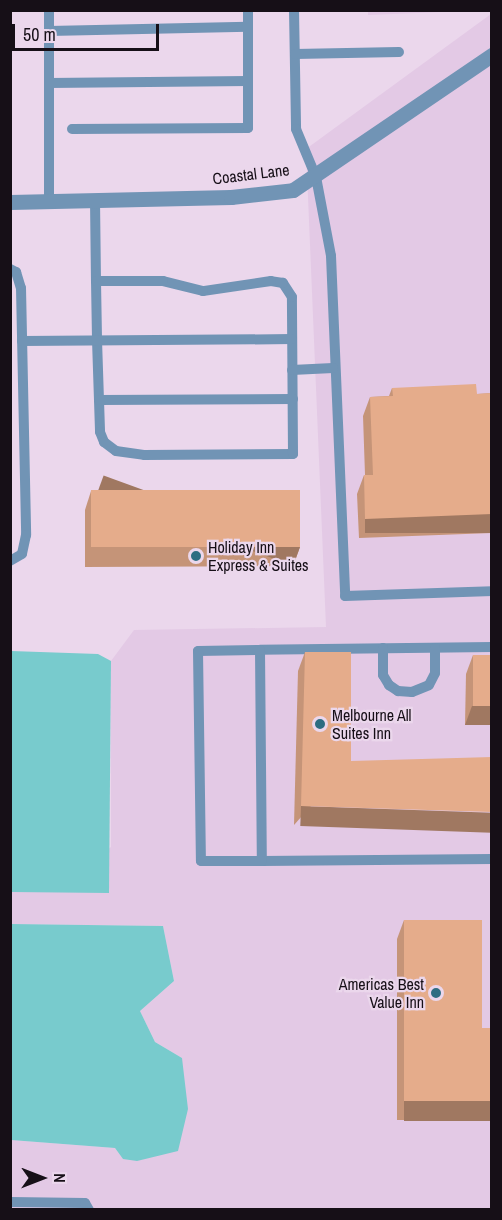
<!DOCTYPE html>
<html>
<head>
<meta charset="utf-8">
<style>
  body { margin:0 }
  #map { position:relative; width:502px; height:1220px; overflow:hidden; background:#ebd7ec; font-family:"Archivo Narrow",sans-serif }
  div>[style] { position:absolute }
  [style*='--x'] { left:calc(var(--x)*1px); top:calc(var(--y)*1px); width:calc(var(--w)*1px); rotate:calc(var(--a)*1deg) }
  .built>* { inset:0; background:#e3c9e5 }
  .water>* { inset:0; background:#78cbcd }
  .service>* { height:10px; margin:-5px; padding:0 5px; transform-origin:5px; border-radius:5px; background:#7194b5 }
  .minor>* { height:15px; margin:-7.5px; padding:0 7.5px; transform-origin:7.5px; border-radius:7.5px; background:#7194b5 }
  .wall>* { inset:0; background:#c59478 }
  .shaded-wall>* { inset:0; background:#a07861; transform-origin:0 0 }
  .building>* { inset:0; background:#e5ac8b; transform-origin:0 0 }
  .dots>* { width:16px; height:16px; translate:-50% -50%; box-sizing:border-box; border:3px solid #ebd7ec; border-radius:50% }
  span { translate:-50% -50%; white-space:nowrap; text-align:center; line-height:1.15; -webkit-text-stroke:4.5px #ebd7ec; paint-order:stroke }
  .street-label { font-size:16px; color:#160f17 }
  .poi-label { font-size:16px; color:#160f17 }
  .left { translate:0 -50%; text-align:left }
  .right { translate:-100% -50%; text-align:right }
  .frame { position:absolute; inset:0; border:12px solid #160f17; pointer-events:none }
  .north { position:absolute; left:12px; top:1148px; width:60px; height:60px; -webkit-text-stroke:4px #ebd7ec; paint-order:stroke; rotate:90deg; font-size:16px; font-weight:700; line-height:24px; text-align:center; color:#160f17 }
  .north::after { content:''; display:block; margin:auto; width:21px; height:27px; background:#160f17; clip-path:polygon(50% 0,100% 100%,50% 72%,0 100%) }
  .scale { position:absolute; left:12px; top:24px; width:147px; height:27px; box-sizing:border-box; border:3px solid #160f17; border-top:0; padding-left:8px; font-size:18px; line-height:21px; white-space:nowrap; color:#160f17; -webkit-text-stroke:4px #ebd7ec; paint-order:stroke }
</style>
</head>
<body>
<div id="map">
  <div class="built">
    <div style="clip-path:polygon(491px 10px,368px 15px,368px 10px)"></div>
    <div style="clip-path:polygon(491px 14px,491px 1209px,11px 1209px,11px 1140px,115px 1148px,123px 1159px,182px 1058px,155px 1042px,140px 1011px,174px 981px,163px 926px,11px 924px,10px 892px,51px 891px,111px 847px,111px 661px,134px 630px,326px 627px,306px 149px)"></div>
  </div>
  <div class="water">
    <div style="clip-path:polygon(11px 651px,98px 654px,111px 661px,109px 893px,11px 892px)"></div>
    <div style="clip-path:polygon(11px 924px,163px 926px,174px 981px,140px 1011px,155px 1042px,182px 1058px,188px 1109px,178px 1151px,137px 1161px,123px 1159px,115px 1148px,11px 1140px)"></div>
  </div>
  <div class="service">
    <div style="--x:294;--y:10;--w:119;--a:89"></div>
    <div style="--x:296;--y:129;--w:52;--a:67.4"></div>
    <div style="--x:316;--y:177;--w:80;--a:79.2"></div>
    <div style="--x:331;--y:256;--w:340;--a:87.6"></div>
    <div style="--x:345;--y:596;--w:147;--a:-1.9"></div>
    <div style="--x:49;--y:31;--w:199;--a:-1.2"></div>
    <div style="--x:295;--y:54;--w:104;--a:-1.1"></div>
    <div style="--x:49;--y:83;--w:199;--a:-0.6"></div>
    <div style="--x:72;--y:129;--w:176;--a:-0.3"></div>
    <div style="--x:248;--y:128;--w:118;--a:-90"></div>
    <div style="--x:95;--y:200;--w:81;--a:89.3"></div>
    <div style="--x:96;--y:281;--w:59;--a:89"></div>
    <div style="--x:97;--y:340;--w:92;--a:88.1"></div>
    <div style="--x:100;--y:432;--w:11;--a:68"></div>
    <div style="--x:104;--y:442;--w:15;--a:37"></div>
    <div style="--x:116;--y:451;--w:28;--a:8"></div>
    <div style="--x:144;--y:455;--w:149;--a:-0.4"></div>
    <div style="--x:293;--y:454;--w:157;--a:-90.4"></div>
    <div style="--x:292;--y:297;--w:17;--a:-123"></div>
    <div style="--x:283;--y:283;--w:12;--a:-171"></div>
    <div style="--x:271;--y:281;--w:69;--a:171.6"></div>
    <div style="--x:203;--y:291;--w:41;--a:-166"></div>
    <div style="--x:163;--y:281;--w:67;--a:180"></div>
    <div style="--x:49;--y:201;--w:191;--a:-90"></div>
    <div style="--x:10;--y:269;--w:7;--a:27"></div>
    <div style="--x:16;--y:272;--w:17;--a:73"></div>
    <div style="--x:21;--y:288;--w:247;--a:88.8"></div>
    <div style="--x:26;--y:535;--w:19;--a:102"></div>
    <div style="--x:22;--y:554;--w:14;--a:150"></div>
    <div style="--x:22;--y:341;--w:270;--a:-0.4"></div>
    <div style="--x:292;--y:370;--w:41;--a:-2.8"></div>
    <div style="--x:99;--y:400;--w:194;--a:-0.3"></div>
    <div style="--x:492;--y:647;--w:232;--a:179.3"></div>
    <div style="--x:260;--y:650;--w:211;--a:89.5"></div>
    <div style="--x:262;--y:861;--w:230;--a:-0.5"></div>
    <div style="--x:383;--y:648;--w:27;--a:90"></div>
    <div style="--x:383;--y:675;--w:12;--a:59"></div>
    <div style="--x:389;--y:685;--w:11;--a:34"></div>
    <div style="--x:398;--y:691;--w:14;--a:4"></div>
    <div style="--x:412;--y:692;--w:18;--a:-22"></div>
    <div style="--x:429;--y:685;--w:13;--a:-63"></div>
    <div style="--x:435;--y:673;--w:25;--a:-90"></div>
    <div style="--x:260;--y:650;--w:62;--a:179.1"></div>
    <div style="--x:198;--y:651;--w:210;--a:89.2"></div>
    <div style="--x:201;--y:861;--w:61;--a:0"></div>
    <div style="--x:10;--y:1202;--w:75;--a:0.8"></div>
    <div style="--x:85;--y:1203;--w:8;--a:60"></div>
  </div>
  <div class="minor">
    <div style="--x:10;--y:202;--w:221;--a:-1.3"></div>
    <div style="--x:231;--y:197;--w:62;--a:-6.4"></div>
    <div style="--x:293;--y:190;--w:240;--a:-34.2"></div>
  </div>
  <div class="wall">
    <div style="clip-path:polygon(392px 388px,477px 394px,492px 393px,492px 533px,359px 538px,357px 494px,364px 475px,365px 475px,363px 416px,370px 397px,389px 396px)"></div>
    <div style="clip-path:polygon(91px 491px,300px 547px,293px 566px,85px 567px,85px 510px)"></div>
    <div style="clip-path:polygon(305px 652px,351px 761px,294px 825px,298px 671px)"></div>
    <div style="clip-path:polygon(473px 655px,492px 655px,492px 725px,465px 725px,466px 674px)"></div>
    <div style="clip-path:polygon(404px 920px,482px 1028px,492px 1028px,492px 1120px,397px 1120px,397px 939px)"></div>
  </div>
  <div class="shaded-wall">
    <div style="left:492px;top:514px;width:19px;height:127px;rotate:90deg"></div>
    <div style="left:300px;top:547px;width:20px;height:209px;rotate:110deg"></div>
    <div style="clip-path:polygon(472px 706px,492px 706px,492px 725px,465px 725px)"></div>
    <div style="left:301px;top:806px;width:191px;height:20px;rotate:2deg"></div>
    <div style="left:404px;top:1101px;width:88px;height:20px"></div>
  </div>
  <div class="building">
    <div style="clip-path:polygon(476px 384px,477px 394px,492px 393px,492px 514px,365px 519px,364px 475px,373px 475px,370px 397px,393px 396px,392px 388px)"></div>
    <div style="left:300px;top:490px;width:57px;height:209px;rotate:90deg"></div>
    <div style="clip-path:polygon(305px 652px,351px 652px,351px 761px,492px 757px,492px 812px,301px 806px)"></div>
    <div style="left:473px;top:655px;width:19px;height:51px"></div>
    <div style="clip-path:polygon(404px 920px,482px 920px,482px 1028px,492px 1028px,492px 1101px,404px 1101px)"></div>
  </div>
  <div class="dots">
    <div style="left:196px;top:556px;background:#2d6d82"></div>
    <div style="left:320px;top:724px;background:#2d6d82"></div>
    <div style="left:436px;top:993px;background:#2d6d82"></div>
  </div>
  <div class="street-label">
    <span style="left:251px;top:174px;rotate:-7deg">Coastal Lane</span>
  </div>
  <div class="poi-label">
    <span class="left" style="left:208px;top:556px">Holiday Inn<br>Express &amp; Suites</span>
    <span class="left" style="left:332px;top:724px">Melbourne All<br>Suites Inn</span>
    <span class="right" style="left:424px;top:993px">Americas Best<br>Value Inn</span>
  </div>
  <div class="frame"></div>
  <div class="north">N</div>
  <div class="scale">50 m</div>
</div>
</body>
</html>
